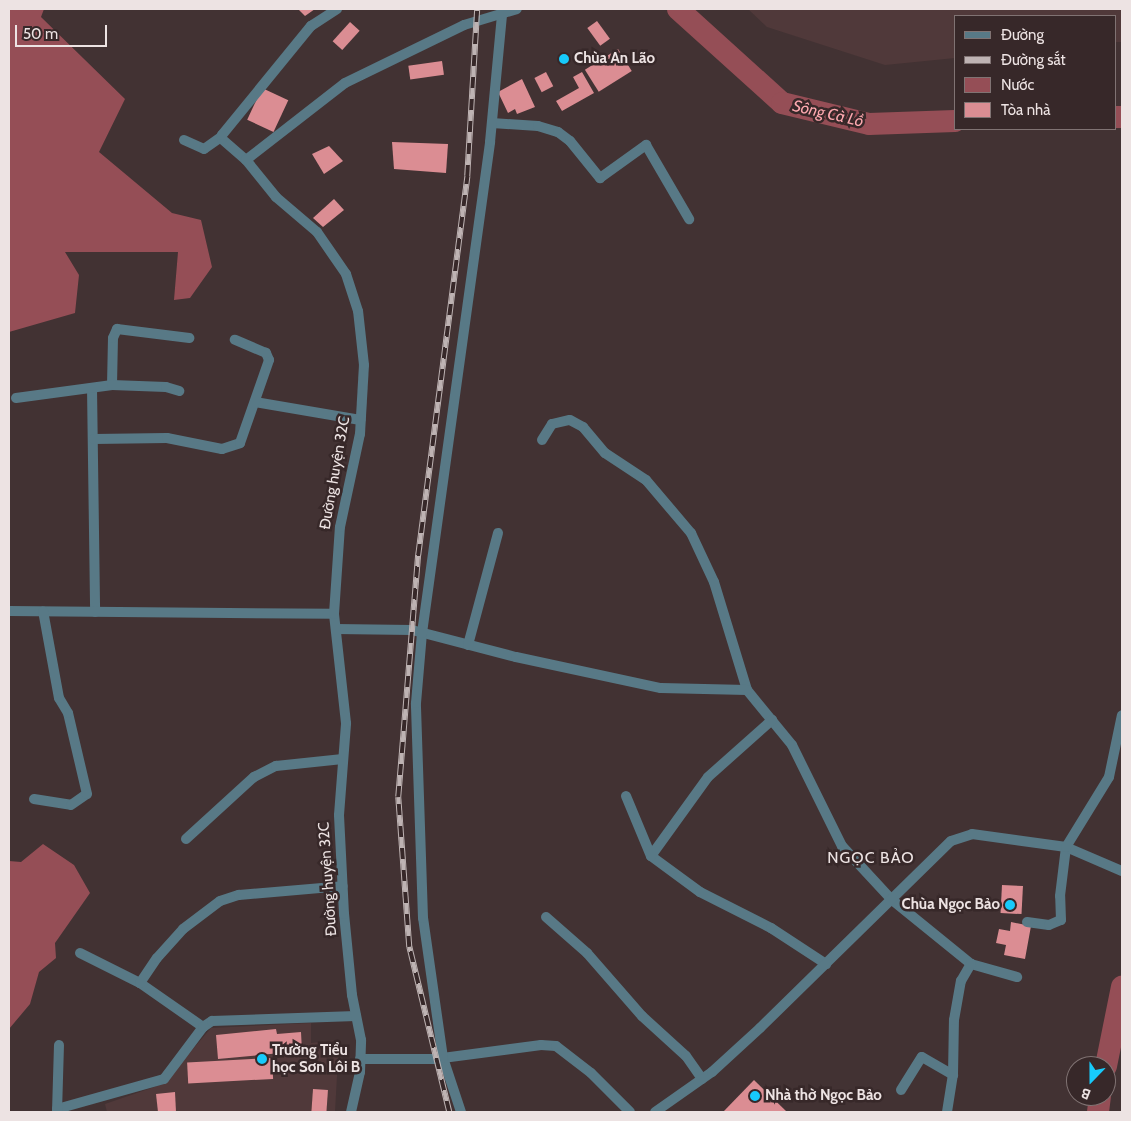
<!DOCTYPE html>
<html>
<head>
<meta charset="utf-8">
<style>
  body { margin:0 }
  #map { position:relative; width:1131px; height:1121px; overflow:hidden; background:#423233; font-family:Cabin,sans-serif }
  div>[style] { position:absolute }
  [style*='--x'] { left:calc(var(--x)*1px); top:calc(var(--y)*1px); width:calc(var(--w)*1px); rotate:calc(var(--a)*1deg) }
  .built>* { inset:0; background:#50393a }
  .water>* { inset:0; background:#954e56 }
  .river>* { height:22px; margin:-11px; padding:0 11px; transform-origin:11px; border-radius:11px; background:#954e56 }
  .building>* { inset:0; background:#db8d93; transform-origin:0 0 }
  .minor>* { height:10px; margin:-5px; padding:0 5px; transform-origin:5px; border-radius:5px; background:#587986 }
  .tertiary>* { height:10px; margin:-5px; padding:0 5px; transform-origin:5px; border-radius:5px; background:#587986 }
  .rail>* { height:5.5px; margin-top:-2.75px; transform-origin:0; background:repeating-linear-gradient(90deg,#372829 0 11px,#beb3b3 0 22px); box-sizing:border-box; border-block:1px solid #beb3b3 }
  .dots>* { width:14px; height:14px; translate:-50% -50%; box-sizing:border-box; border:2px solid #372829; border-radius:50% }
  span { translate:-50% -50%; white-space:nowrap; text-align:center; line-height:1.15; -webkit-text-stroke:5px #372829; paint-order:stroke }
  .poi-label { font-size:15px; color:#ede3e3; font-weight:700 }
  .left { translate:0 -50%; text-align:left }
  .right { translate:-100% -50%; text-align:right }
  .street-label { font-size:15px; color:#ede3e3 }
  .water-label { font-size:16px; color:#fda8af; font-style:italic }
  .neighbourhood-label { font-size:16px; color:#ede3e3; letter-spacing:1px }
  .frame { position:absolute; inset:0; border:10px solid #ede3e3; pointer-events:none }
  .legend { position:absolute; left:954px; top:15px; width:162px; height:115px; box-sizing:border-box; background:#372829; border:1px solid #807373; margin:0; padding:6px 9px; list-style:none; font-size:15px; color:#ede3e3 }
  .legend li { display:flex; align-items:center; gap:10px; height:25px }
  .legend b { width:25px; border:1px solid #807373 }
  .north { position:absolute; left:1066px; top:1056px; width:50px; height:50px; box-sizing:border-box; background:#372829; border:1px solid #807373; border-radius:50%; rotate:202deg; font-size:14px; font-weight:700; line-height:20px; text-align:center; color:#ede3e3 }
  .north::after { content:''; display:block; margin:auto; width:18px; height:22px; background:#17cafb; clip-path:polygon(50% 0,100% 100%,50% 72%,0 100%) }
  .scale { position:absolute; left:15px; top:25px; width:92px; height:22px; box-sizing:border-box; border:2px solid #ede3e3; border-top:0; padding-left:6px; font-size:15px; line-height:18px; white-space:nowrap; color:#ede3e3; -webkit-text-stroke:4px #372829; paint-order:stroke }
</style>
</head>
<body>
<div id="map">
  <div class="built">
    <div style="clip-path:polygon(748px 9px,1122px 9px,1122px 42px,1115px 42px,1115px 16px,955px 16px,955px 58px,885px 65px,767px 27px)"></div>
    <div style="clip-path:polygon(311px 1023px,311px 1043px,339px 1040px,335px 1112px,107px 1112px,105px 1104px,163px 1084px,211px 1028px)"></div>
  </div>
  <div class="water">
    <div style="clip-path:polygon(9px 9px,44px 9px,41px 17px,125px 99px,99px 152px,172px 213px,201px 220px,212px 267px,190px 298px,174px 300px,178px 252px,65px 252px,79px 275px,75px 313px,9px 332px)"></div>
    <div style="clip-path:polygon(43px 844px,74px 865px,90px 893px,55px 943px,56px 958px,39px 972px,30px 1004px,9px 1029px,9px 861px,21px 862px)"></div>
  </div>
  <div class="river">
    <div style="--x:678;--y:9;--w:140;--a:42.1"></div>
    <div style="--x:782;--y:103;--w:89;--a:13.6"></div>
    <div style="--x:869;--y:124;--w:86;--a:-2"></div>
    <div style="--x:1115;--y:117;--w:7;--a:0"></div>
    <div style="--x:1106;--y:1066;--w:81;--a:-78.6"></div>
    <div style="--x:1098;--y:1112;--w:16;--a:-83"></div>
  </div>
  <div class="building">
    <div style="clip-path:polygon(298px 9px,315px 9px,305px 16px)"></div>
    <div style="left:597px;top:21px;width:22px;height:12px;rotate:54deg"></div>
    <div style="left:350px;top:22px;width:13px;height:26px;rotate:42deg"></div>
    <div style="left:618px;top:49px;width:26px;height:39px;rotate:58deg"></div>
    <div style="left:442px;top:61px;width:14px;height:34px;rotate:82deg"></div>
    <div style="left:546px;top:72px;width:16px;height:13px;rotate:63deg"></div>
    <div style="clip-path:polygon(582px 72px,594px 93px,562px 111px,556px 101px,579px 88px,573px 77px)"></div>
    <div style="clip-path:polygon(522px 79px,535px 107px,517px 114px,515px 109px,508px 113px,498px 92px)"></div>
    <div style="left:262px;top:88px;width:29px;height:35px;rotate:25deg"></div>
    <div style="clip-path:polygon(392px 142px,448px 144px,446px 173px,394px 169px)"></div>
    <div style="clip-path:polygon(329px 146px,343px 161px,324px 174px,312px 154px)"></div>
    <div style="clip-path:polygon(334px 199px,344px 210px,323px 227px,313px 218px)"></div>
    <div style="left:1002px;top:885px;width:21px;height:28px;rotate:3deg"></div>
    <div style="clip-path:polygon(1011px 922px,1031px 926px,1025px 959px,1004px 955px,1006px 945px,996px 943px,999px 929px,1010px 931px)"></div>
    <div style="clip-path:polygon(276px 1029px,277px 1034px,301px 1032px,302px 1051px,218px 1059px,216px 1035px)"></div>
    <div style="left:272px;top:1058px;width:21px;height:85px;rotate:87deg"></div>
    <div style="clip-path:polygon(754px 1080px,787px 1112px,723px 1112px)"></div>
    <div style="left:313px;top:1089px;width:15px;height:23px;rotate:4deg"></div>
    <div style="clip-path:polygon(175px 1092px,176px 1112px,158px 1112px,156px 1094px)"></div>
  </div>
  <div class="minor">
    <div style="--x:492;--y:123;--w:46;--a:3.7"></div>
    <div style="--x:538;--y:126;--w:21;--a:17"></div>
    <div style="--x:558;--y:132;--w:15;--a:37"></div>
    <div style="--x:570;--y:141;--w:48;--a:51"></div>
    <div style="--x:600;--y:178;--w:57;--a:-35.7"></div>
    <div style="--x:646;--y:145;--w:86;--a:59.8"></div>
    <div style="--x:184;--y:140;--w:22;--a:24"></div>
    <div style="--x:204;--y:149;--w:21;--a:-35"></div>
    <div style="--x:246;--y:160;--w:32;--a:-139"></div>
    <div style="--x:222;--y:139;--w:4;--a:-90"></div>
    <div style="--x:222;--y:135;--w:141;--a:-50.8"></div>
    <div style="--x:311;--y:26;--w:31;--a:-33"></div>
    <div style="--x:112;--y:385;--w:47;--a:-88.8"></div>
    <div style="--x:113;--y:338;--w:10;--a:-66"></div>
    <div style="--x:117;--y:329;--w:73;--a:7.1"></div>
    <div style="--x:92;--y:388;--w:224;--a:89.2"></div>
    <div style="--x:16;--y:398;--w:97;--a:-7.7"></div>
    <div style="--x:112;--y:385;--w:54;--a:2.1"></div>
    <div style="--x:166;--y:387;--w:14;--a:17"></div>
    <div style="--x:255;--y:402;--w:107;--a:9.7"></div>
    <div style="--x:94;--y:439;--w:73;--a:-0.8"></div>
    <div style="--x:167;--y:438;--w:56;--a:11.3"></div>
    <div style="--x:222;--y:449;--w:19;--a:-18"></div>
    <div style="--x:240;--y:443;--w:88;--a:-70.7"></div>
    <div style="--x:269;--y:360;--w:8;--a:-113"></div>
    <div style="--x:266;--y:353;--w:34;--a:-157"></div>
    <div style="--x:542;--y:440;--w:19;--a:-58"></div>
    <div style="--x:552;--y:424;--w:18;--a:-13"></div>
    <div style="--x:570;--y:420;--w:15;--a:28"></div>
    <div style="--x:583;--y:427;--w:34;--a:50"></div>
    <div style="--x:605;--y:453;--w:49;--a:33.4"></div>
    <div style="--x:646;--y:480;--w:70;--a:49.7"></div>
    <div style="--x:691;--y:533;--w:54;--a:64.9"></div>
    <div style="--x:714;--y:582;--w:113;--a:73"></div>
    <div style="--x:747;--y:690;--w:71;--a:50.7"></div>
    <div style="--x:792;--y:745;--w:113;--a:63.7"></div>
    <div style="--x:842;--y:846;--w:72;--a:47.2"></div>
    <div style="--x:891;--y:899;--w:103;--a:39.1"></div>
    <div style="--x:971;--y:964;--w:48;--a:15.8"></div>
    <div style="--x:9;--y:611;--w:325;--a:0.5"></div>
    <div style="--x:336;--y:629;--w:76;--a:0.8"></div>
    <div style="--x:412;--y:630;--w:107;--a:14.6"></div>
    <div style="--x:516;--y:657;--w:148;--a:12.1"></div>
    <div style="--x:661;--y:688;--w:86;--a:1.3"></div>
    <div style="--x:468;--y:645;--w:116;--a:-75"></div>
    <div style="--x:626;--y:796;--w:65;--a:67.4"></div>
    <div style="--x:651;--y:856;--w:61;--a:36.3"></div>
    <div style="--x:700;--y:892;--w:80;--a:26.9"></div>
    <div style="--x:771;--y:928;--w:66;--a:33.2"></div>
    <div style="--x:34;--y:799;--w:37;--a:9"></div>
    <div style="--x:71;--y:805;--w:19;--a:-35"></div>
    <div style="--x:87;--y:794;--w:83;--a:-103.2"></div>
    <div style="--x:68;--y:713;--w:17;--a:-121"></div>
    <div style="--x:59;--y:698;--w:88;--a:-100.4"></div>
    <div style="--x:186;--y:839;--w:92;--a:-42.4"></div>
    <div style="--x:254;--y:777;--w:25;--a:-27"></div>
    <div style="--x:276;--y:766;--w:67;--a:-6"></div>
    <div style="--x:651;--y:856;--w:97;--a:-54.2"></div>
    <div style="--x:708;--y:777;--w:86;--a:-41.7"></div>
    <div style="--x:546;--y:917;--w:55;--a:41.3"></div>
    <div style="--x:587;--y:953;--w:84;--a:48.9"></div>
    <div style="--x:642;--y:1016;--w:59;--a:42.3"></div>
    <div style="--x:686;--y:1056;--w:28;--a:55"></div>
    <div style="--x:1027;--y:922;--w:22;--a:8"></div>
    <div style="--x:1049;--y:925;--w:13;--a:-23"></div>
    <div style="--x:1061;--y:920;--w:24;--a:-92"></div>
    <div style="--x:1060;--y:896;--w:49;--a:-83"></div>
    <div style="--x:1066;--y:847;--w:61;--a:23.2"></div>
    <div style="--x:80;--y:953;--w:67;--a:26.6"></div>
    <div style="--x:140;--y:983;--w:77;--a:34.9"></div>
    <div style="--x:140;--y:983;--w:30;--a:-56"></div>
    <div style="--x:157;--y:958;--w:39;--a:-48"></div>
    <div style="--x:183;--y:929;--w:46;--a:-37.1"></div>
    <div style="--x:220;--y:901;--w:20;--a:-18"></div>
    <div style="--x:239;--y:895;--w:104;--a:-4.9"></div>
    <div style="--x:360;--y:1059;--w:75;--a:0"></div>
    <div style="--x:435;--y:1059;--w:107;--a:-7.5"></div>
    <div style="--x:541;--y:1045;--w:15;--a:4"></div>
    <div style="--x:556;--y:1046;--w:44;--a:37.6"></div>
    <div style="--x:591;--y:1073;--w:55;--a:45"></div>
    <div style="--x:901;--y:1090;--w:39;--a:-58"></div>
    <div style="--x:922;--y:1057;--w:36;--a:30"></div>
    <div style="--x:57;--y:1109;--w:111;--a:-15.7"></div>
    <div style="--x:164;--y:1079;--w:65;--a:-53.1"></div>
    <div style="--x:203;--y:1027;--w:11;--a:-34"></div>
    <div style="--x:212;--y:1021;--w:144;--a:-2"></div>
    <div style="--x:57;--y:1112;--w:67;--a:-88.3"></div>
    <div style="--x:461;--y:1112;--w:57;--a:-108.4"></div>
    <div style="--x:443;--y:1058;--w:141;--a:-98.1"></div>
    <div style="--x:423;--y:918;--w:215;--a:-91.9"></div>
    <div style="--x:416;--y:703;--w:70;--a:-85.1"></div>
    <div style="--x:422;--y:633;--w:496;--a:-82.1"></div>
    <div style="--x:490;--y:142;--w:128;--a:-84.6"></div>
    <div style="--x:655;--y:1112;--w:70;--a:-35.1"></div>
    <div style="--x:712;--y:1072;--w:65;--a:-42.5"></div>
    <div style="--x:760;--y:1028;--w:267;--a:-44.4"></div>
    <div style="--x:951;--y:841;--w:22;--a:-18"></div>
    <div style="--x:972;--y:834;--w:95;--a:7.9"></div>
    <div style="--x:1066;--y:847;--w:82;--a:-58.4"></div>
    <div style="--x:1109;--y:777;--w:63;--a:-78.2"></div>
    <div style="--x:947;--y:1112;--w:37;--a:-81"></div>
    <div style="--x:953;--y:1075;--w:55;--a:-89"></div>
    <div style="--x:954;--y:1020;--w:40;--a:-80"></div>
    <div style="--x:961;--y:981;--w:20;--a:-60"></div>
  </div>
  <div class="tertiary">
    <div style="--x:351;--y:1112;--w:41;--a:-77.3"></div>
    <div style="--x:360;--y:1072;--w:32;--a:-88"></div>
    <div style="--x:361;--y:1040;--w:46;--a:-101.3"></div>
    <div style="--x:352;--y:995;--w:81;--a:-95.6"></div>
    <div style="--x:344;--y:914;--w:99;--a:-92.9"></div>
    <div style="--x:339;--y:815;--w:92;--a:-85.6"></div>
    <div style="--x:346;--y:723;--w:110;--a:-96.3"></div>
    <div style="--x:334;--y:614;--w:87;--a:-86.1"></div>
    <div style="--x:340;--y:527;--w:95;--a:-77.9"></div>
    <div style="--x:360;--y:434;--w:69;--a:-86.7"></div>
    <div style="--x:364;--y:365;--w:54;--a:-96.3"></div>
    <div style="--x:358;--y:311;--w:39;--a:-108"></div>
    <div style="--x:346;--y:274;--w:51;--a:-124.6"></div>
    <div style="--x:317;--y:232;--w:54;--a:-139.5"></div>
    <div style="--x:276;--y:197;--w:48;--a:-129"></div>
    <div style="--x:246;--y:160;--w:125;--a:-37.9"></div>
    <div style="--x:345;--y:83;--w:132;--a:-26"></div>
    <div style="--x:464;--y:25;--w:55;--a:-16.8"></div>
  </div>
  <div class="rail">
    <div style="--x:449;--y:1112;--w:170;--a:-103.6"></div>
    <div style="--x:409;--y:947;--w:150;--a:-94.2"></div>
    <div style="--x:398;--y:797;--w:243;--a:-85.3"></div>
    <div style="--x:418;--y:555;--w:382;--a:-82.6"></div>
    <div style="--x:467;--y:176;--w:167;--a:-86.6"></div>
  </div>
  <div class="dots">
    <div style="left:564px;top:59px;background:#17cafb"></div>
    <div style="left:1010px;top:905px;background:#17cafb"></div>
    <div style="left:262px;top:1059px;background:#17cafb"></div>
    <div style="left:755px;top:1096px;background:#17cafb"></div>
  </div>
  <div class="poi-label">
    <span class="left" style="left:574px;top:59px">Chùa An Lão</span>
    <span class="right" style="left:1000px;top:905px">Chùa Ngọc Bảo</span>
    <span class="left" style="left:272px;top:1059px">Trường Tiểu<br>học Sơn Lôi B</span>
    <span class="left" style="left:765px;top:1096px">Nhà thờ Ngọc Bảo</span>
  </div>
  <div class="street-label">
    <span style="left:335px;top:473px;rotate:-80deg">Đường huyện 32C</span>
    <span style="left:328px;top:879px;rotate:-94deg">Đường huyện 32C</span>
  </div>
  <div class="water-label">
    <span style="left:828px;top:114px;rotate:13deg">Sông Cà Lồ</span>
  </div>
  <div class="neighbourhood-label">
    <span style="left:871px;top:858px">NGỌC BẢO</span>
  </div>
  <div class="frame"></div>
  <ul class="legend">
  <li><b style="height:6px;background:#587986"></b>Đường</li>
  <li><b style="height:6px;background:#beb3b3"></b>Đường sắt</li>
  <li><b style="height:14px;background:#954e56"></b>Nước</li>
  <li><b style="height:14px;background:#db8d93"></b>Tòa nhà</li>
  </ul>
  <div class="north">B</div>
  <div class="scale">50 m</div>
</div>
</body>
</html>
